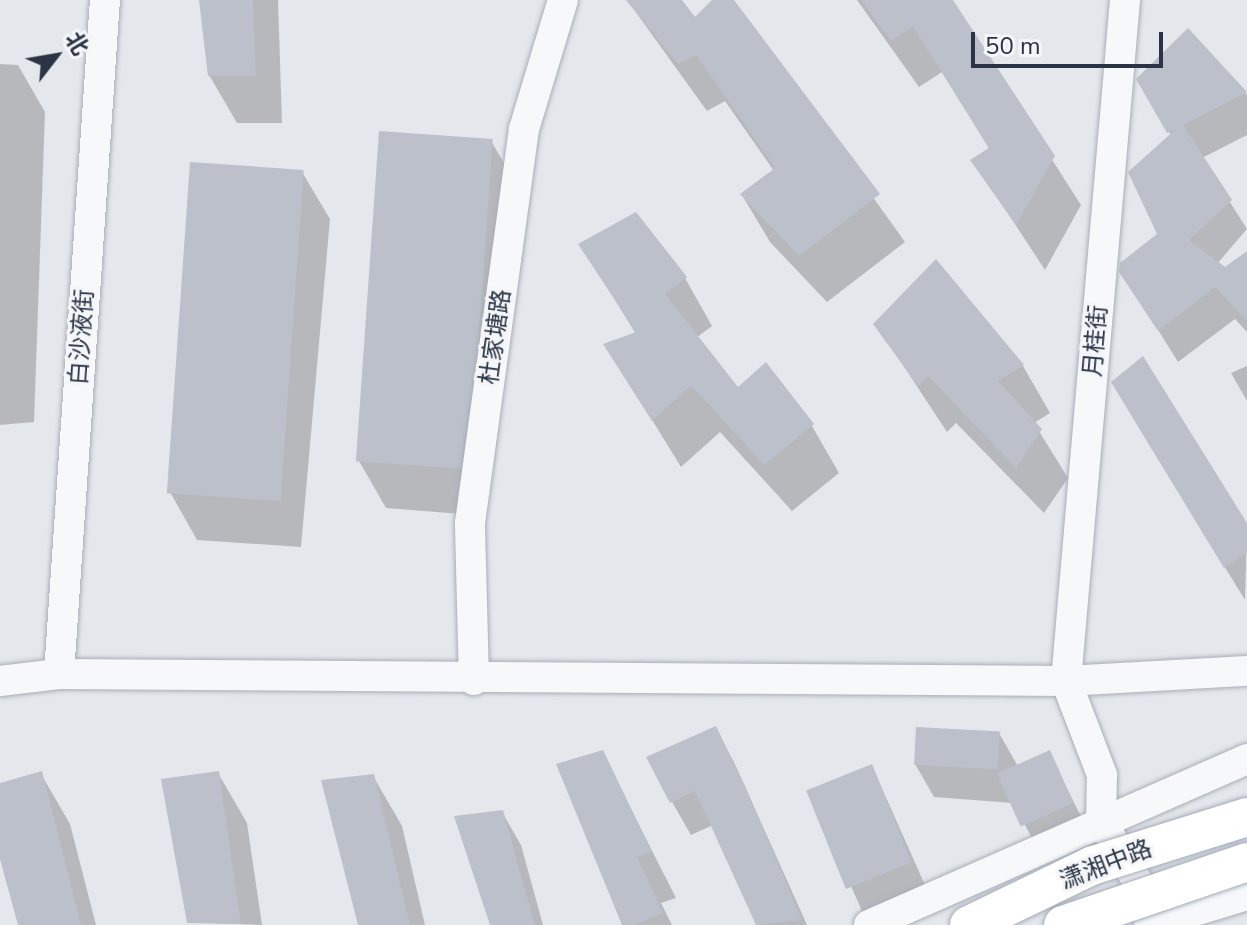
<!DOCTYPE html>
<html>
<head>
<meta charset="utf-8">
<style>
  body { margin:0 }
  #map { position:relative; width:1247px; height:925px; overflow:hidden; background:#e4e7ec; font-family:"Nunito Sans","Noto Sans SC",sans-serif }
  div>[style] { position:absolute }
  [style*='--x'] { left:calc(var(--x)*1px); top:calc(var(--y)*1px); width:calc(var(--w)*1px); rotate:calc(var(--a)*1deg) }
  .shadow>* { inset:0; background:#0003; transform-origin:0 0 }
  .building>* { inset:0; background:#bbc0ca; transform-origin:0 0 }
  .roads { filter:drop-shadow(0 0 2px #a9aeb7) drop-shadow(0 0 2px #a9aeb7) }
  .minor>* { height:30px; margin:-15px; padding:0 15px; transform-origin:15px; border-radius:15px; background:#f7f8fa }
  .bridges { filter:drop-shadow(0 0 2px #a3abb8) drop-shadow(0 0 2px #a3abb8) }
  .major-bridge>* { height:38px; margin:-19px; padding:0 19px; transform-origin:19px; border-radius:19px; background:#fff }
  span { translate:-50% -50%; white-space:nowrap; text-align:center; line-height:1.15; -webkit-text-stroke:6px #f4f6f9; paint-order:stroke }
  .street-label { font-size:24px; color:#2b3445 }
  .north { position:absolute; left:16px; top:16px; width:80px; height:80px; -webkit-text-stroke:6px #f4f6f9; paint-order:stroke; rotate:59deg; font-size:22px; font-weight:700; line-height:32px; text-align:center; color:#2b3445 }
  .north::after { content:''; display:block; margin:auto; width:28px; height:36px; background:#2b3445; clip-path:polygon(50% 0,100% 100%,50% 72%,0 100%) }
  .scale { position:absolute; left:971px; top:32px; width:192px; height:36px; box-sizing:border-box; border:4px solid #2b3445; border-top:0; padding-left:10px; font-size:24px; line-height:28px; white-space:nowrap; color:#2b3445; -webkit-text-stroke:6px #f4f6f9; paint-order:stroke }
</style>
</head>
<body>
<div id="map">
  <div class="shadow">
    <div style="clip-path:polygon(201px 0,278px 0,282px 123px,237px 123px,209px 75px)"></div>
    <div style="clip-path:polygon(627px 0,680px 0,695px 20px,714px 0,732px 0,905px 242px,827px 302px,770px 242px,742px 195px,774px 171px,725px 101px,707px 111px)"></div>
    <div style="clip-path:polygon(857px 0,950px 0,1081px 205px,1045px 270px,973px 160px,990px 150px,942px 72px,919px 87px)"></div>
    <div style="clip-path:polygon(1188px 30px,1247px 95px,1247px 135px,1202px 158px,1247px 229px,1217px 264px,1225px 269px,1247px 253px,1247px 332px,1235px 319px,1178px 362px,1122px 272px,1160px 235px,1171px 136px,1139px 79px)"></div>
    <div style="clip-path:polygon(0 64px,18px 65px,45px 112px,34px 422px,0 425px)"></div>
    <div style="clip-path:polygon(491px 141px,519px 188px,486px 516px,386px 508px,359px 461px)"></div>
    <div style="clip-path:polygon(302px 172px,330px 219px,301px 547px,197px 540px,170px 492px)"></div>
    <div style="clip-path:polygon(581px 245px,685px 278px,712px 326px,696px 338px,737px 390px,812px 426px,839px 473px,792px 511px,720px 432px,681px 467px,606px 345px,636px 334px)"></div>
    <div style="clip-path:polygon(876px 324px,1023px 366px,1050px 413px,1034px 423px,1068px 478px,1044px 513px,956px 423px,947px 432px)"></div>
    <div style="clip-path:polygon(1247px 366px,1247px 401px,1231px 373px)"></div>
    <div style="clip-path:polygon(1132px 416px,1247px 527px,1245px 600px)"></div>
    <div style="clip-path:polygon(715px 729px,734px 762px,807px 925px,758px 925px,713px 825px,691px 835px,672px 802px)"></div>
    <div style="clip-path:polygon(999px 733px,1019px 768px,1049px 753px,1091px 836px,1041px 855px,1013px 803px,934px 797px,915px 764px)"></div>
    <div style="clip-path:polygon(602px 752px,676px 898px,661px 903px,672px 925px,624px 925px)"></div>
    <div style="left:872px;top:766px;width:142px;height:68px;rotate:66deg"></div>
    <div style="clip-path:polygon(218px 773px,247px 823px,262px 925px,188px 922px)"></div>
    <div style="clip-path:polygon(41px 774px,70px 824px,96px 925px,20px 925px,0 851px,0 785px)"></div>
    <div style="clip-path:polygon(373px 776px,402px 826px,425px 925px,360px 925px)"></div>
    <div style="clip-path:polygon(502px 812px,521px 845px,543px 925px,493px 925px)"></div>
  </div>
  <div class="building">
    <div style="clip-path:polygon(199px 0,253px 0,256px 76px,208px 76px)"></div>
    <div style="clip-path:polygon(626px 0,682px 0,695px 17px,712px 0,734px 0,880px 194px,799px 256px,740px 194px,775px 168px,696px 55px,678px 64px)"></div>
    <div style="clip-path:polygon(861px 0,953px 0,1055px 156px,1016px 225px,970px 160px,989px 148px,913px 26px,891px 41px)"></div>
    <div style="clip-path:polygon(1188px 28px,1247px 92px,1183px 125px,1232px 200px,1189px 240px,1225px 267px,1247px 251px,1247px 321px,1215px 287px,1158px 331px,1119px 272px,1120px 263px,1157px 234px,1128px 172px,1177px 128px,1167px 133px,1136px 79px)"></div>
    <div style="left:379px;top:131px;width:114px;height:331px;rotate:4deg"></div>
    <div style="left:190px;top:162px;width:114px;height:332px;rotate:4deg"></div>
    <div style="clip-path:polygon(636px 212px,687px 277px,665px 294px,738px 387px,766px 362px,814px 424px,764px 465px,691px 385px,652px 421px,603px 344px,636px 332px,578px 244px)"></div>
    <div style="clip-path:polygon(936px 259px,1024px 365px,998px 381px,1042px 429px,1016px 468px,928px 376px,918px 386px,873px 324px)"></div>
    <div style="clip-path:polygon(1143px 356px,1247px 523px,1247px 553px,1224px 568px,1111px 382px)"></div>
    <div style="clip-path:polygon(716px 726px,745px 786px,802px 920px,756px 925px,695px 791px,670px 803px,646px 757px)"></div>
    <div style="left:916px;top:727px;width:84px;height:38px;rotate:3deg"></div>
    <div style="clip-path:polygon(603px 750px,652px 852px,637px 857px,663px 913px,633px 925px,622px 925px,556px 764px)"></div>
    <div style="left:1050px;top:750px;width:58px;height:58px;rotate:66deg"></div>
    <div style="left:872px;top:764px;width:106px;height:71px;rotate:68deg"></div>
    <div style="clip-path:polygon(42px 771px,81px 925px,18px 925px,0 859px,0 783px)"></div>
    <div style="clip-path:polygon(219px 771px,241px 924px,187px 923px,161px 779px)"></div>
    <div style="clip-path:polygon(374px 774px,410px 925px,358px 925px,321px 780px)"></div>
    <div style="clip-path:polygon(503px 810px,535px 925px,490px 925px,454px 816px)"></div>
  </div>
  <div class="roads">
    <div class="minor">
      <div style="--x:1125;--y:0;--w:684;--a:94.95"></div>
      <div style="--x:1066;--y:681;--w:101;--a:69"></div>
      <div style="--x:1102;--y:775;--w:46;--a:91.2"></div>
      <div style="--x:1101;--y:821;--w:116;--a:58.8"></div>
      <div style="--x:59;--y:674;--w:676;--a:-86.1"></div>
      <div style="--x:474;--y:680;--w:157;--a:-91.5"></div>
      <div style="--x:470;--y:523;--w:398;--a:-82.2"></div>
      <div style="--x:524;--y:129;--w:135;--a:-73.2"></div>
      <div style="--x:0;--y:681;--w:59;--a:-6.8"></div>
      <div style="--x:59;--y:674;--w:1007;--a:0.4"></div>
      <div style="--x:1066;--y:681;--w:181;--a:-3.2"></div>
      <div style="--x:869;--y:925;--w:413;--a:-23.7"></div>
      <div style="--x:1149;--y:925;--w:102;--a:-17"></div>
    </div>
  </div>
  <div class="bridges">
    <div class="major-bridge">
      <div style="--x:969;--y:925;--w:136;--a:-25.8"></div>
      <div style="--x:1091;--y:866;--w:164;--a:-17.4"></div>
      <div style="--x:1063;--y:925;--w:194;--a:-18.9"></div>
    </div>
  </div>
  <div class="street-label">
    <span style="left:82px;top:337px;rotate:-86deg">白沙液街</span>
    <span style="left:496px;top:337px;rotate:-82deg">杜家塘路</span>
    <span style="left:1096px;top:341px;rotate:-85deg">月桂街</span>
    <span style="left:1106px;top:865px;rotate:-21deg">潇湘中路</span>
  </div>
  <div class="north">北</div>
  <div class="scale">50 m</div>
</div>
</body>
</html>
